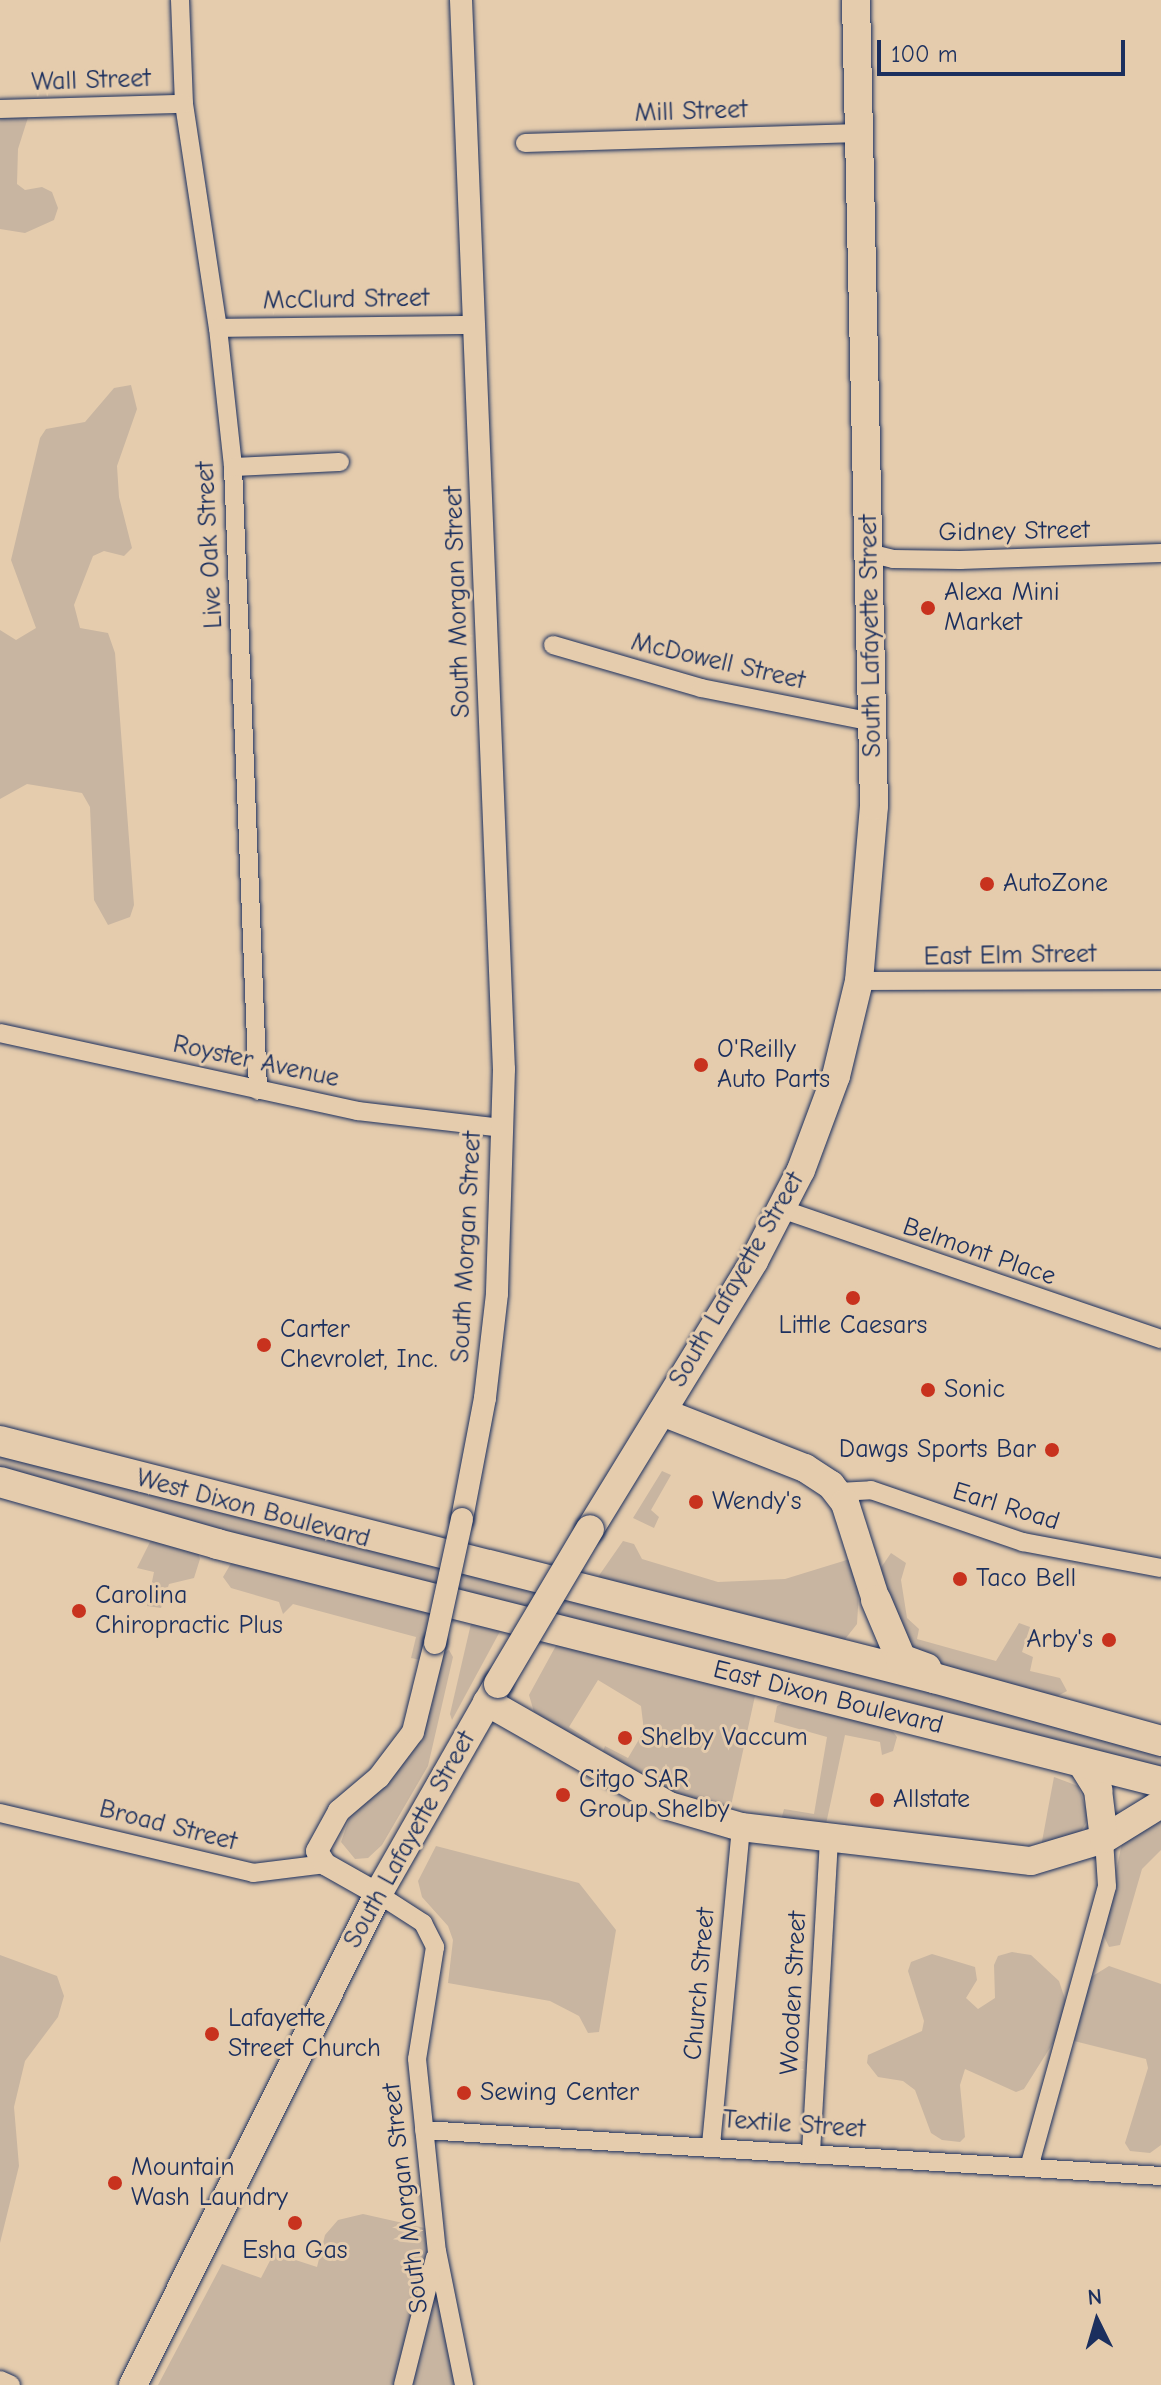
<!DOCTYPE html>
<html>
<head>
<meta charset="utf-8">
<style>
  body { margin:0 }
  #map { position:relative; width:1161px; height:2385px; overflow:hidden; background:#e5ccad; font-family:"Comic Neue",sans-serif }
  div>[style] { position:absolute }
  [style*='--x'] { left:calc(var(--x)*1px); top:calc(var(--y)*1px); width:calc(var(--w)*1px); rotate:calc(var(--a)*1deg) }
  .green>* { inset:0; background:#c8b5a1 }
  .roads { filter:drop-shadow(0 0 2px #1b2f5e) drop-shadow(0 0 2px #1b2f5e) }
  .minor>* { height:18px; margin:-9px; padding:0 9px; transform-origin:9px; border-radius:9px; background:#e5ccad }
  .tertiary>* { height:22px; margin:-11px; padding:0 11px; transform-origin:11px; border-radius:11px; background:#e5ccad }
  .primary>* { height:28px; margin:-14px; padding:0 14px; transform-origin:14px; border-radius:14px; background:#e5ccad }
  .trunk>* { height:30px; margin:-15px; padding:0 15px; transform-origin:15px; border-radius:15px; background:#e5ccad }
  .bridges { filter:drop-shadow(0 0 2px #1b2f5e) drop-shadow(0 0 2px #1b2f5e) }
  .tertiary-bridge>* { height:22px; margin:-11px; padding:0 11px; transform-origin:11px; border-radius:11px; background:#e5ccad }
  .primary-bridge>* { height:28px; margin:-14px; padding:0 14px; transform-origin:14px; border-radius:14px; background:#e5ccad }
  .dots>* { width:22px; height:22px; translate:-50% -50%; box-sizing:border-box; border:4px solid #e5ccad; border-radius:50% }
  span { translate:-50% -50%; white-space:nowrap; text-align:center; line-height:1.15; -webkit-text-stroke:6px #e5ccad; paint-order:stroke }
  .street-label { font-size:26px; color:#1b2f5e }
  .poi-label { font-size:26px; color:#1b2f5e }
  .left { translate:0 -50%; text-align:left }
  .right { translate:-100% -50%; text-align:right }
  .north { position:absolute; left:1057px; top:2281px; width:80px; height:80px; -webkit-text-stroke:6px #e5ccad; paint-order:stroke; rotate:355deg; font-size:22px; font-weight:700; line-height:32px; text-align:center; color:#1b2f5e }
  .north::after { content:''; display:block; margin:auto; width:28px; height:36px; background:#1b2f5e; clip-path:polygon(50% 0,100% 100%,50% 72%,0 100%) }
  .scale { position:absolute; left:877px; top:40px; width:248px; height:36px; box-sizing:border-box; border:4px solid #1b2f5e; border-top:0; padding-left:10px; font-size:24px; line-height:28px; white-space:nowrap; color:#1b2f5e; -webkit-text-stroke:6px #e5ccad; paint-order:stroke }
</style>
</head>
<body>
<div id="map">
  <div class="green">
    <div style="clip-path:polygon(31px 108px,18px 149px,17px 184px,25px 190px,42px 187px,52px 192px,58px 208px,54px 220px,25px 233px,0 229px,0 109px)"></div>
    <div style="clip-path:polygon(131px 385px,137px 409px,117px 466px,119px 497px,132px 548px,124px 556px,104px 551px,93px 556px,74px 605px,80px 628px,108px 633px,115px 653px,134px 905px,130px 917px,108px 925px,94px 900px,90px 807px,82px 793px,27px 784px,0 799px,0 630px,16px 640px,36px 628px,11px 560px,40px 438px,46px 429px,85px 422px,114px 388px)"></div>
    <div style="clip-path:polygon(0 1452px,1161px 1753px,1161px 1767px,800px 1674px,682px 1652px,0 1473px)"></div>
    <div style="clip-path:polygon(662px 1471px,671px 1475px,651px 1510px,659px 1517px,654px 1528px,633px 1518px)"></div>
    <div style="clip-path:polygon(151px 1540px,198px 1552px,200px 1559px,194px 1578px,169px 1584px,161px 1608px,147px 1606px,154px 1572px,137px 1568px)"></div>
    <div style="clip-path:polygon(623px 1541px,634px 1544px,642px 1559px,718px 1582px,785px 1579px,850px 1559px,859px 1590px,857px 1624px,842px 1643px,591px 1587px)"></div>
    <div style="clip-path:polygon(891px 1553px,906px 1563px,901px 1580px,907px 1618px,919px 1629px,917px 1639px,996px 1661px,1019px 1623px,1030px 1627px,1022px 1652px,1033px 1657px,1030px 1671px,1060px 1678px,1067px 1691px,1054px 1698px,1031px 1697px,907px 1653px,880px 1569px)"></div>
    <div style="clip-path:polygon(233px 1560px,433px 1608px,421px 1660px,411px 1658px,416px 1637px,293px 1604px,283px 1614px,279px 1602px,231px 1588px,223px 1577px)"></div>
    <div style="clip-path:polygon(473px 1615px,504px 1624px,452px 1720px,450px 1714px)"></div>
    <div style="clip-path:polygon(558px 1642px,755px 1696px,729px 1815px,697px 1809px,602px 1754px,605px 1746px,628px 1758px,644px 1731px,641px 1706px,598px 1680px,569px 1727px,591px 1741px,589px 1745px,534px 1712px,529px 1695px)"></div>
    <div style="clip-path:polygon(449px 1650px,453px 1657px,428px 1766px,382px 1845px,368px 1858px,355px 1859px,341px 1842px,351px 1814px,415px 1748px,431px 1709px,443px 1654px)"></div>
    <div style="clip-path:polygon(788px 1701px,891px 1729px,897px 1737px,893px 1751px,882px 1755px,880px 1742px,845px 1735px,825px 1829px,780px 1824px,784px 1809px,814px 1814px,827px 1737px,774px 1722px,777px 1706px)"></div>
    <div style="clip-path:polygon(1054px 1777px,1078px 1786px,1089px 1817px,1077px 1839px,1040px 1852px)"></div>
    <div style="clip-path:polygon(1161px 1816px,1161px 1850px,1142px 1869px,1120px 1945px,1109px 1947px,1103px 1934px,1123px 1838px)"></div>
    <div style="clip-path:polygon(436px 1846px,579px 1883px,616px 1930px,599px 2032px,588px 2033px,579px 2016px,550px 2001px,448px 1983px,453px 1940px,448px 1926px,422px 1897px,418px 1881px)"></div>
    <div style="clip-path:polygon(1012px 1952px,1031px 1955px,1059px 1981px,1066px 2002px,1063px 2027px,1024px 2089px,1016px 2092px,965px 2069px,960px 2085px,965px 2137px,960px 2142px,942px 2140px,931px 2133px,915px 2090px,903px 2081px,878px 2077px,867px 2063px,868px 2055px,922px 2031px,924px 2021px,908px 1971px,911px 1962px,932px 1954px,975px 1967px,977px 1980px,966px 1998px,978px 2009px,995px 1998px,994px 1965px,998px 1956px)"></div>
    <div style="clip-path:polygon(0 1955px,57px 1976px,64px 1996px,58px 2017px,25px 2061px,14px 2107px,19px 2166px,0 2243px)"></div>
    <div style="clip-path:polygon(1109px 1966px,1161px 1984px,1161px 2145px,1150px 2153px,1130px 2151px,1125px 2143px,1148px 2068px,1146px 2059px,1074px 2041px,1091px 1977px)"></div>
    <div style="clip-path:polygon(363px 2214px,434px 2230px,464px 2385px,158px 2385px,222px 2264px,261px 2278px,274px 2253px,317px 2267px,325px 2235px,338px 2220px)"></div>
  </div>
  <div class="roads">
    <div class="minor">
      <div style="--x:180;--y:0;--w:104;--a:87.8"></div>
      <div style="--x:184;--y:104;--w:227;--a:81.4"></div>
      <div style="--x:218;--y:328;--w:140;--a:83.8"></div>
      <div style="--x:233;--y:467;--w:624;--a:87.7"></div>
      <div style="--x:0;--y:109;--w:184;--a:-1.6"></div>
      <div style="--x:525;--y:143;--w:334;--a:-1.7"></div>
      <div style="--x:218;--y:328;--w:257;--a:-0.7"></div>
      <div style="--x:233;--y:467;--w:107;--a:-2.7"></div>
      <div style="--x:869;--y:553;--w:25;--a:14"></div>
      <div style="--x:893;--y:559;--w:67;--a:0.9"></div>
      <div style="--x:960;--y:560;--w:201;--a:-2"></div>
      <div style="--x:553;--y:645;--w:154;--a:16.2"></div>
      <div style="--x:701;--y:688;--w:174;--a:11.2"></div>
      <div style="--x:859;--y:981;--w:302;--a:-0.2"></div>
      <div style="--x:0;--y:1033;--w:366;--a:12.3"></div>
      <div style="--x:358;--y:1111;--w:146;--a:6.7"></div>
      <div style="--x:781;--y:1209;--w:402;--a:18.9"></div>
      <div style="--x:838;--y:1492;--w:33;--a:-3"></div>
      <div style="--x:871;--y:1490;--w:161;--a:18.9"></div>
      <div style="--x:1023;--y:1542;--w:140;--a:10.7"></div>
      <div style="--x:0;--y:1813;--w:260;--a:13.3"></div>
      <div style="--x:253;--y:1873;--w:73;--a:-7.1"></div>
      <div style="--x:378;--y:1894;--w:54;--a:32.8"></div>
      <div style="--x:423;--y:1923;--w:27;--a:63"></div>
      <div style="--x:435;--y:1947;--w:113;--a:99.1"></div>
      <div style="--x:417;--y:2059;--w:193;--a:84.1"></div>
      <div style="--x:437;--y:2251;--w:137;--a:78.6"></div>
      <div style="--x:424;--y:2130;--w:738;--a:3.57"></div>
      <div style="--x:711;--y:2145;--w:319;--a:-84.6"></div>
      <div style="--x:811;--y:2152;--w:315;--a:-86.7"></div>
      <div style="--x:1030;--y:2164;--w:288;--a:-74.5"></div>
      <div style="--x:1107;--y:1886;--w:47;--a:-93.7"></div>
      <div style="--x:0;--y:2380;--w:12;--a:24"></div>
      <div style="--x:403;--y:2385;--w:131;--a:-75.9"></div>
    </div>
    <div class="tertiary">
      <div style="--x:461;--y:0;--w:1070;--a:87.7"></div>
      <div style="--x:504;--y:1069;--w:225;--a:91.8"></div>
      <div style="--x:497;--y:1294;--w:105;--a:96.6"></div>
      <div style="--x:485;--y:1398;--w:123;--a:100.8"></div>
      <div style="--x:378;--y:1894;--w:61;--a:-150.5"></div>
      <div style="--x:325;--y:1864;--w:15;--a:-122"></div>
      <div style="--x:317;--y:1851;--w:46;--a:-61.2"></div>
      <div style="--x:339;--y:1811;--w:52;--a:-40.4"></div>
      <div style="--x:379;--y:1777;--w:56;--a:-52.9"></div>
      <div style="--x:413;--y:1732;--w:92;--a:-76.1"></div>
    </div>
    <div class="primary">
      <div style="--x:662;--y:1412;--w:154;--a:21.4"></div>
      <div style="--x:805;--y:1468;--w:31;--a:33"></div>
      <div style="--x:831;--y:1485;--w:23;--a:52"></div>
      <div style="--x:845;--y:1503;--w:102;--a:72.3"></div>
      <div style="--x:590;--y:1529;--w:314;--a:-58.5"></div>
      <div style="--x:754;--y:1261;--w:102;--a:-62.7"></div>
      <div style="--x:801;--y:1170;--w:100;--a:-69.6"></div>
      <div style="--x:836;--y:1076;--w:98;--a:-76.4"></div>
      <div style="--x:859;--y:981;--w:176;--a:-85.1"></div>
      <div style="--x:874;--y:806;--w:806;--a:-91.28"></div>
      <div style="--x:487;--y:1702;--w:210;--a:29.7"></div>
      <div style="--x:669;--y:1806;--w:75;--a:16.3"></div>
      <div style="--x:741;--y:1827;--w:292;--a:6.7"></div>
      <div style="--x:1031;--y:1861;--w:76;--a:-16.8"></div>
      <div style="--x:1104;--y:1839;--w:67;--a:-31.6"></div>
      <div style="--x:1082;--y:1764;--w:31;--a:58"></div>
      <div style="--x:1098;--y:1790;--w:49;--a:83"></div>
      <div style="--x:133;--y:2385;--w:549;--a:-63.48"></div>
      <div style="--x:378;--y:1894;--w:242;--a:-60.3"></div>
    </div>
    <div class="trunk">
      <div style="--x:0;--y:1441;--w:964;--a:14.24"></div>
      <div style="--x:934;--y:1678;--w:236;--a:15.5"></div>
      <div style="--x:0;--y:1482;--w:226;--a:15.9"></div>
      <div style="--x:217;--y:1544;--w:974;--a:14.15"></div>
      <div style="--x:876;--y:1600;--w:64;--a:67"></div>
      <div style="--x:901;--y:1659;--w:27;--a:20"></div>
    </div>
  </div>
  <div class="bridges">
    <div class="tertiary-bridge">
      <div style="--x:435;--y:1643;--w:127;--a:-77.7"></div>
    </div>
    <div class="primary-bridge">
      <div style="--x:498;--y:1684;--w:180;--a:-59.3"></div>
    </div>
  </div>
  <div class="dots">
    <div style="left:928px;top:608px;background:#c8321e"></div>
    <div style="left:987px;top:884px;background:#c8321e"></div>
    <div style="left:701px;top:1065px;background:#c8321e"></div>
    <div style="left:853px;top:1298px;background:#c8321e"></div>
    <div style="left:264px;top:1345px;background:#c8321e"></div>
    <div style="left:928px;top:1390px;background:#c8321e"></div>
    <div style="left:1052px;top:1450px;background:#c8321e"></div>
    <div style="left:696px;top:1502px;background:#c8321e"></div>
    <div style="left:960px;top:1579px;background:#c8321e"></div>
    <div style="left:79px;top:1611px;background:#c8321e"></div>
    <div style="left:1109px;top:1640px;background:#c8321e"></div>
    <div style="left:625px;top:1738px;background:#c8321e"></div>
    <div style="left:563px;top:1795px;background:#c8321e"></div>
    <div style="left:877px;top:1800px;background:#c8321e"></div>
    <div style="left:212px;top:2034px;background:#c8321e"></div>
    <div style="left:464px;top:2093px;background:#c8321e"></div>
    <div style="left:115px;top:2183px;background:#c8321e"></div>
    <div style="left:295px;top:2223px;background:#c8321e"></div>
  </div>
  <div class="street-label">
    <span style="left:91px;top:81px;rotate:-2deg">Wall Street</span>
    <span style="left:691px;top:112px;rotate:-2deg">Mill Street</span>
    <span style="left:346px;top:300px;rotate:-1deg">McClurd Street</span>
    <span style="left:1014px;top:532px;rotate:-1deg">Gidney Street</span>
    <span style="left:210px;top:545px;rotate:-93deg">Live Oak Street</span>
    <span style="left:458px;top:602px;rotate:-92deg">South Morgan Street</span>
    <span style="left:871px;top:636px;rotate:-91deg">South Lafayette Street</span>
    <span style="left:718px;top:662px;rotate:13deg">McDowell Street</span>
    <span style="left:1010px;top:956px;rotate:-1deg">East Elm Street</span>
    <span style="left:256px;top:1062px;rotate:12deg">Royster Avenue</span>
    <span style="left:467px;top:1247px;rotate:-87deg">South Morgan Street</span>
    <span style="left:979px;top:1252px;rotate:19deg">Belmont Place</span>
    <span style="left:737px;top:1280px;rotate:-60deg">South Lafayette Street</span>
    <span style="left:1006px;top:1507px;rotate:17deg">Earl Road</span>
    <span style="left:253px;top:1509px;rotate:15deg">West Dixon Boulevard</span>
    <span style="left:828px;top:1698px;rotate:14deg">East Dixon Boulevard</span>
    <span style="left:168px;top:1826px;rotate:14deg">Broad Street</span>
    <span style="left:410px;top:1840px;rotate:-61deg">South Lafayette Street</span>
    <span style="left:700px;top:1984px;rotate:-85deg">Church Street</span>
    <span style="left:794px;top:1993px;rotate:-87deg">Wooden Street</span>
    <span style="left:794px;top:2125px;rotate:4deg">Textile Street</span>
    <span style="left:406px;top:2198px;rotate:-97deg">South Morgan Street</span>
  </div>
  <div class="poi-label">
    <span class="left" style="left:944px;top:608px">Alexa Mini<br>Market</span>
    <span class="left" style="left:1003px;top:884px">AutoZone</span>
    <span class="left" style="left:717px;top:1065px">O'Reilly<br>Auto Parts</span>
    <span style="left:853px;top:1326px">Little Caesars</span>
    <span class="left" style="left:280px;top:1345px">Carter<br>Chevrolet, Inc.</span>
    <span class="left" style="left:944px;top:1390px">Sonic</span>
    <span class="right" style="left:1036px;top:1450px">Dawgs Sports Bar</span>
    <span class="left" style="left:712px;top:1502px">Wendy's</span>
    <span class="left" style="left:976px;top:1579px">Taco Bell</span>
    <span class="left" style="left:95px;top:1611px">Carolina<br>Chiropractic Plus</span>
    <span class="right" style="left:1093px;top:1640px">Arby's</span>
    <span class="left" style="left:641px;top:1738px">Shelby Vaccum</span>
    <span class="left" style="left:579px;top:1795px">Citgo SAR<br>Group Shelby</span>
    <span class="left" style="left:893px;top:1800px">Allstate</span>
    <span class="left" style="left:228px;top:2034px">Lafayette<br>Street Church</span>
    <span class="left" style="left:480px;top:2093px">Sewing Center</span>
    <span class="left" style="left:131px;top:2183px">Mountain<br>Wash Laundry</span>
    <span style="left:295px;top:2251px">Esha Gas</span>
  </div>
  <div class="north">N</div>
  <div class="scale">100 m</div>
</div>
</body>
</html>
